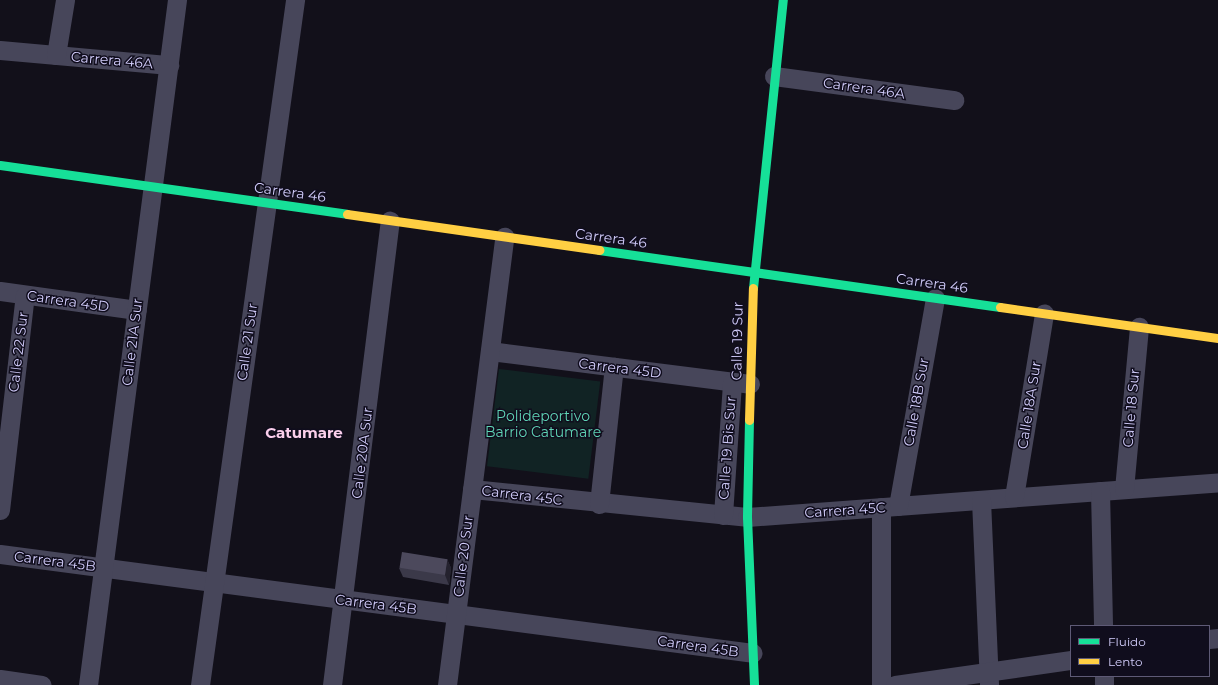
<!DOCTYPE html>
<html>
<head>
<meta charset="utf-8">
<style>
  body { margin:0 }
  #map { position:relative; width:1218px; height:685px; overflow:hidden; background:#12101a; font-family:Montserrat,sans-serif }
  div>[style] { position:absolute }
  [style*='--x'] { left:calc(var(--x)*1px); top:calc(var(--y)*1px); width:calc(var(--w)*1px); rotate:calc(var(--a)*1deg) }
  .green>* { inset:0; background:#112324; transform-origin:0 0 }
  .street>* { height:19px; margin:-9.5px; padding:0 9.5px; transform-origin:9.5px; border-radius:9.5px; background:#47465a }
  .fast>* { height:9px; margin:-4.5px; padding:0 4.5px; transform-origin:4.5px; border-radius:4.5px; background:#16e098 }
  .slow>* { height:9px; margin:-4.5px; padding:0 4.5px; transform-origin:4.5px; border-radius:4.5px; background:#ffcf43 }
  .wall>* { inset:0; background:#3b3949 }
  .shaded-wall>* { inset:0; background:#24222e }
  .building>* { inset:0; background:#4c495c; transform-origin:0 0 }
  span { translate:-50% -50%; white-space:nowrap; text-align:center; line-height:1.15; -webkit-text-stroke:3px #100d1d; paint-order:stroke }
  .street-label { font-size:14px; color:#d2cdfb }
  .park-label { font-size:14px; color:#5fd5b6 }
  .neighbourhood-label { font-size:15px; color:#fbcfec; font-weight:700 }
  .legend { position:absolute; left:1070px; top:625px; width:140px; height:52px; box-sizing:border-box; background:#100d1d; border:1px solid #5e5a76; margin:0; padding:5px 7px; list-style:none; font-size:12px; color:#d2cdfb }
  .legend li { display:flex; align-items:center; gap:8px; height:20px }
  .legend b { width:20px; border:1px solid #5e5a76 }
</style>
</head>
<body>
<div id="map">
  <div class="green">
    <div style="left:499px;top:369px;width:102px;height:98px;rotate:7deg"></div>
  </div>
  <div class="street">
    <div style="--x:0;--y:50;--w:170;--a:5.1"></div>
    <div style="--x:56;--y:55;--w:56;--a:-80.7"></div>
    <div style="--x:774;--y:76;--w:182;--a:7.6"></div>
    <div style="--x:0;--y:291;--w:138;--a:7.9"></div>
    <div style="--x:490;--y:351;--w:262;--a:7.2"></div>
    <div style="--x:472;--y:489;--w:276;--a:5.8"></div>
    <div style="--x:747;--y:517;--w:472;--a:-4.2"></div>
    <div style="--x:1124;--y:489;--w:163;--a:-84.7"></div>
    <div style="--x:1100;--y:491;--w:135;--a:88.7"></div>
    <div style="--x:1014;--y:497;--w:186;--a:-80.7"></div>
    <div style="--x:981;--y:500;--w:185;--a:87.5"></div>
    <div style="--x:599;--y:504;--w:138;--a:-83.8"></div>
    <div style="--x:898;--y:506;--w:211;--a:-79.9"></div>
    <div style="--x:0;--y:510;--w:216;--a:-83.4"></div>
    <div style="--x:723;--y:515;--w:133;--a:-86.1"></div>
    <div style="--x:0;--y:554;--w:759;--a:7.49"></div>
    <div style="--x:1209;--y:639;--w:9;--a:-6"></div>
    <div style="--x:1104;--y:676;--w:9;--a:90"></div>
    <div style="--x:0;--y:679;--w:42;--a:8.1"></div>
    <div style="--x:88;--y:685;--w:691;--a:-82.6"></div>
    <div style="--x:200;--y:685;--w:692;--a:-82.1"></div>
    <div style="--x:332;--y:685;--w:468;--a:-82.9"></div>
    <div style="--x:447;--y:685;--w:452;--a:-82.7"></div>
    <div style="--x:881;--y:685;--w:178;--a:-90"></div>
    <div style="--x:895;--y:685;--w:178;--a:-8.1"></div>
  </div>
  <div class="fast">
    <div style="--x:0;--y:165;--w:350;--a:8"></div>
    <div style="--x:599;--y:250;--w:405;--a:8.1"></div>
    <div style="--x:753;--y:288;--w:290;--a:-84.1"></div>
    <div style="--x:749;--y:420;--w:97;--a:91.2"></div>
    <div style="--x:747;--y:517;--w:168;--a:87.6"></div>
  </div>
  <div class="slow">
    <div style="--x:347;--y:214;--w:255;--a:8.1"></div>
    <div style="--x:1000;--y:307;--w:220;--a:8.1"></div>
    <div style="--x:749;--y:420;--w:132;--a:-88.3"></div>
  </div>
  <div class="wall">
    <div style="clip-path:polygon(447px 559px,451px 568px,449px 585px,403px 577px,399px 568px)"></div>
  </div>
  <div class="shaded-wall">
    <div style="clip-path:polygon(447px 559px,451px 568px,449px 585px,445px 575px)"></div>
  </div>
  <div class="building">
    <div style="left:402px;top:552px;width:46px;height:16px;rotate:9deg"></div>
  </div>
  <div class="street-label">
    <span style="left:112px;top:60px;rotate:5deg">Carrera 46A</span>
    <span style="left:864px;top:88px;rotate:8deg">Carrera 46A</span>
    <span style="left:290px;top:192px;rotate:8deg">Carrera 46</span>
    <span style="left:611px;top:238px;rotate:8deg">Carrera 46</span>
    <span style="left:932px;top:283px;rotate:8deg">Carrera 46</span>
    <span style="left:68px;top:301px;rotate:8deg">Carrera 45D</span>
    <span style="left:737px;top:341px;rotate:-89deg">Calle 19 Sur</span>
    <span style="left:132px;top:342px;rotate:-83deg">Calle 21A Sur</span>
    <span style="left:247px;top:342px;rotate:-82deg">Calle 21 Sur</span>
    <span style="left:18px;top:352px;rotate:-83deg">Calle 22 Sur</span>
    <span style="left:620px;top:368px;rotate:7deg">Carrera 45D</span>
    <span style="left:916px;top:402px;rotate:-80deg">Calle 18B Sur</span>
    <span style="left:1029px;top:405px;rotate:-81deg">Calle 18A Sur</span>
    <span style="left:1131px;top:408px;rotate:-85deg">Calle 18 Sur</span>
    <span style="left:727px;top:448px;rotate:-86deg">Calle 19 Bis Sur</span>
    <span style="left:362px;top:453px;rotate:-83deg">Calle 20A Sur</span>
    <span style="left:522px;top:495px;rotate:7deg">Carrera 45C</span>
    <span style="left:845px;top:510px;rotate:-4deg">Carrera 45C</span>
    <span style="left:463px;top:556px;rotate:-83deg">Calle 20 Sur</span>
    <span style="left:55px;top:561px;rotate:7deg">Carrera 45B</span>
    <span style="left:376px;top:604px;rotate:7deg">Carrera 45B</span>
    <span style="left:698px;top:646px;rotate:8deg">Carrera 45B</span>
  </div>
  <div class="park-label">
    <span style="left:543px;top:424px">Polideportivo<br>Barrio Catumare</span>
  </div>
  <div class="neighbourhood-label">
    <span style="left:304px;top:433px">Catumare</span>
  </div>
  <ul class="legend">
  <li><b style="height:5px;background:#16e098"></b>Fluido</li>
  <li><b style="height:5px;background:#ffcf43"></b>Lento</li>
  </ul>
</div>
</body>
</html>
